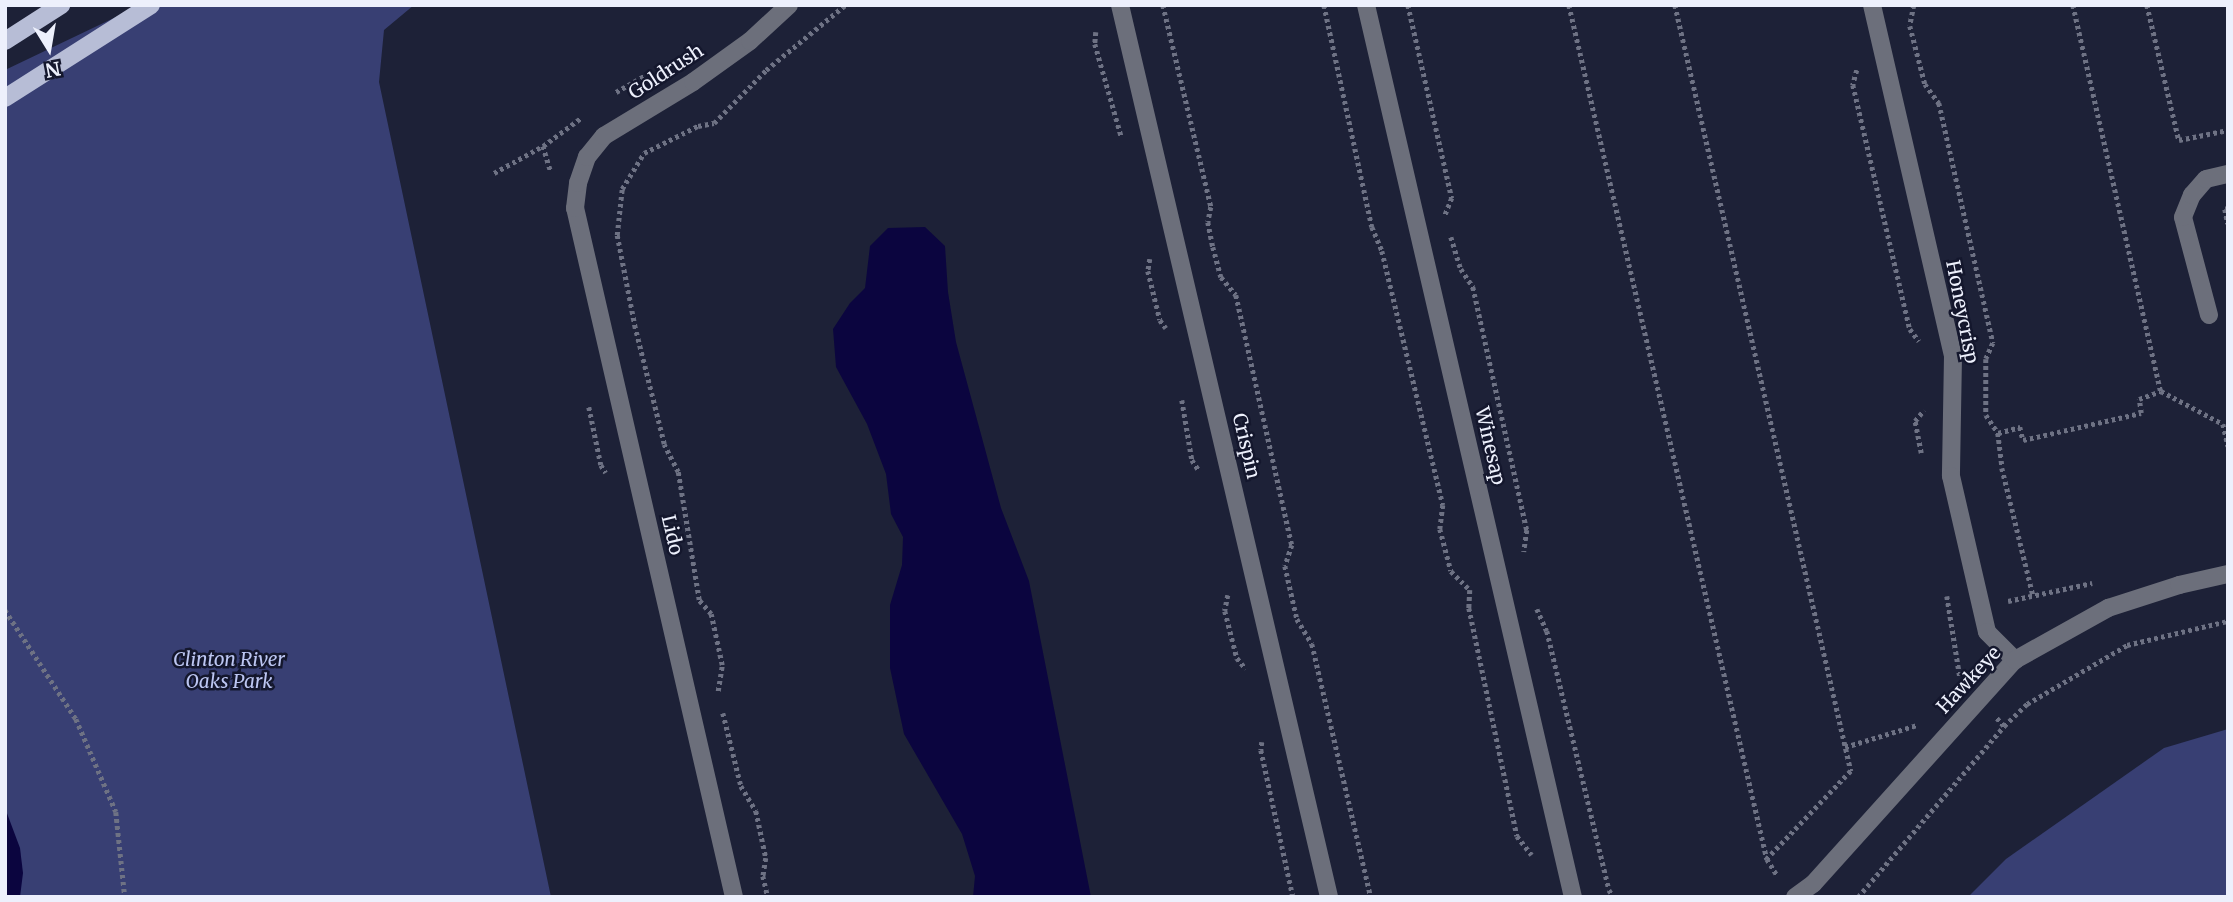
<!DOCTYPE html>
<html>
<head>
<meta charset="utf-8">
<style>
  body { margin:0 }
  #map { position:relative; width:2233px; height:902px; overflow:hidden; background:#1d2137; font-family:Merriweather,serif }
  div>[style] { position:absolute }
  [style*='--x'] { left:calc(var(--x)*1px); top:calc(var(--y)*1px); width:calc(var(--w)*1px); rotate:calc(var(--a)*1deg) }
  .green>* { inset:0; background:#383f73 }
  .water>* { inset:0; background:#0b053f }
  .path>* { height:4.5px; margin-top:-2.25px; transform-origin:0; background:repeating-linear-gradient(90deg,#6e7284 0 3.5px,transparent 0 7px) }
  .minor>* { height:18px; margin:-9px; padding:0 9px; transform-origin:9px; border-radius:9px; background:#6c6f7b }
  .major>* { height:18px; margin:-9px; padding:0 9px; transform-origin:9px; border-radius:9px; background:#b7bdd6 }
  span { translate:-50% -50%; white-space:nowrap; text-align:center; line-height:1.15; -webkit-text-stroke:5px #14172d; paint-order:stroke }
  .street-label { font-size:19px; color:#edf0fc }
  .park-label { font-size:19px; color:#bcc6f2; font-style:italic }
  .frame { position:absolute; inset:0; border:7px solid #edf0fc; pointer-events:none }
  .north { position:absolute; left:14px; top:14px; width:70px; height:70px; -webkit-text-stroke:5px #14172d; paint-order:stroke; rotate:169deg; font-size:19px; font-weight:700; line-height:28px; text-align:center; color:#edf0fc }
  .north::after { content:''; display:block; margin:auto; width:24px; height:32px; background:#edf0fc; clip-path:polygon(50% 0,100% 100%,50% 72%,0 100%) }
</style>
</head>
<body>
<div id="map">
  <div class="green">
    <div style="clip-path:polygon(141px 5px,414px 5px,384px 30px,379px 82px,551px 897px,5px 897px,5px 70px)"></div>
    <div style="clip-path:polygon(2228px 729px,2228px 897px,1968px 897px,2006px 859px,2164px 748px)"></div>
  </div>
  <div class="water">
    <div style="clip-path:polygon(925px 227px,945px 246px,948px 292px,956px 342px,1001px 508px,1029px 581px,1091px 897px,973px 897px,975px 876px,962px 834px,904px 734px,890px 668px,890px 605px,902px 565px,903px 537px,891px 514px,886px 474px,867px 424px,836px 367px,833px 329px,850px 303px,865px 288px,870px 246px,888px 228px)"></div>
    <div style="clip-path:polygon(5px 808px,20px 848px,23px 873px,20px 897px,5px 897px)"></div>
  </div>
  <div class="path">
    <div style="--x:1163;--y:5;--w:208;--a:76.6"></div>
    <div style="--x:1211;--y:207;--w:15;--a:101"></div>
    <div style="--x:1208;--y:222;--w:25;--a:79"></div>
    <div style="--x:1213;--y:247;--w:31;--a:75"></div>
    <div style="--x:1221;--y:277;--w:23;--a:50"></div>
    <div style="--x:1236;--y:295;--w:256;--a:77.4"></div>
    <div style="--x:1292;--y:545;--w:22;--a:108"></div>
    <div style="--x:1285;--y:566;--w:54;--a:77.2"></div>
    <div style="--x:1297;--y:619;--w:29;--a:59"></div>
    <div style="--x:1312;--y:644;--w:260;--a:76.9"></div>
    <div style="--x:1324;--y:5;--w:227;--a:77.8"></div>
    <div style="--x:1372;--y:227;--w:26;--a:67"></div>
    <div style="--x:1382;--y:251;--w:261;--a:76.5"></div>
    <div style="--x:1443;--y:505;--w:24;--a:97"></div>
    <div style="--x:1440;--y:529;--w:43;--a:75.3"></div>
    <div style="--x:1451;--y:571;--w:27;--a:45"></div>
    <div style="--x:1470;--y:590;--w:18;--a:93"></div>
    <div style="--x:1469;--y:608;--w:233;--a:78.1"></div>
    <div style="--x:1517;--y:836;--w:24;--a:52"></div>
    <div style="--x:1408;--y:5;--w:198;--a:77.2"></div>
    <div style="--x:1452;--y:198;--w:18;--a:112"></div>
    <div style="--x:1569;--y:5;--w:877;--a:76.95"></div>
    <div style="--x:1767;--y:859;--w:19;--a:58"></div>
    <div style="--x:1675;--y:5;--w:786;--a:77.06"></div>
    <div style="--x:1851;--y:771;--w:122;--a:133.7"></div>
    <div style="--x:1914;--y:5;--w:21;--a:101"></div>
    <div style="--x:1910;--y:26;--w:60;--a:75.5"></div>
    <div style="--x:1925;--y:84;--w:24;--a:54"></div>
    <div style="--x:1939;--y:103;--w:246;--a:77.3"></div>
    <div style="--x:1993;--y:343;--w:17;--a:114"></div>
    <div style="--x:1986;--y:359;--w:56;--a:90"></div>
    <div style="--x:1986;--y:415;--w:22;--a:56"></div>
    <div style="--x:1998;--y:433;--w:23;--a:-15"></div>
    <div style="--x:2020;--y:427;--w:13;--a:77"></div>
    <div style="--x:2023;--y:440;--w:121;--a:-12.9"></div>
    <div style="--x:2141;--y:413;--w:14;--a:-98"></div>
    <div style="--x:2139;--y:399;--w:23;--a:-20"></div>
    <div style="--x:2073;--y:5;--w:396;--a:77.2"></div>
    <div style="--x:2161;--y:391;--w:70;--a:28"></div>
    <div style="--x:2223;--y:424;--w:23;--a:77"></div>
    <div style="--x:2147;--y:5;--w:139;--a:76.7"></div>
    <div style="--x:2179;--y:140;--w:50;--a:-11.5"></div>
    <div style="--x:1096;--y:32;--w:12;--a:95"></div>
    <div style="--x:1095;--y:44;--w:95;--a:74.1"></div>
    <div style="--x:1857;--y:70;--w:16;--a:105"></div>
    <div style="--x:1853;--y:85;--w:251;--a:76.9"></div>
    <div style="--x:1910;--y:329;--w:15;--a:53"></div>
    <div style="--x:616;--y:92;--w:40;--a:-29.7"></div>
    <div style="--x:543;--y:146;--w:27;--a:73"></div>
    <div style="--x:494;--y:173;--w:56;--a:-28.9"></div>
    <div style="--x:543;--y:146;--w:47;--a:-36.4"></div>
    <div style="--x:2228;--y:209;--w:3;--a:180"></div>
    <div style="--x:2225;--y:209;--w:15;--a:79"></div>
    <div style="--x:1451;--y:237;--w:34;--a:73"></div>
    <div style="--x:1461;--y:269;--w:22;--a:56"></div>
    <div style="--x:1473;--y:287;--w:249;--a:77.5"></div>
    <div style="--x:1527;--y:530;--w:22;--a:98"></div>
    <div style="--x:1150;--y:259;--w:12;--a:99"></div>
    <div style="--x:1148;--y:271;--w:50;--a:76.2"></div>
    <div style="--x:1160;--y:320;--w:10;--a:53"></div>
    <div style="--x:1182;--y:400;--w:61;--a:80.5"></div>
    <div style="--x:1192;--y:460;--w:11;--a:56"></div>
    <div style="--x:589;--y:407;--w:59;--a:78.3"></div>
    <div style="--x:601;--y:465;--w:9;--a:58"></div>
    <div style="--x:1998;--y:433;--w:35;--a:83"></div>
    <div style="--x:2002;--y:468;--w:131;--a:76.3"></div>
    <div style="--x:1921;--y:453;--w:33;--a:-101"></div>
    <div style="--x:1915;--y:421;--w:14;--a:-51"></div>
    <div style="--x:1228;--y:595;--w:16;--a:101"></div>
    <div style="--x:1225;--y:611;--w:49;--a:75.7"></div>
    <div style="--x:1237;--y:658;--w:14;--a:51"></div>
    <div style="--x:1947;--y:596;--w:82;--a:80.9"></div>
    <div style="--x:2008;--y:601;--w:86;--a:-12.1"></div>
    <div style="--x:1537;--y:609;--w:24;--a:66"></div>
    <div style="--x:1547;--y:631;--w:266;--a:76.5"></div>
    <div style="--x:1609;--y:890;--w:9;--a:54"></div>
    <div style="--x:5;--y:610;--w:130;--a:56.9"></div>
    <div style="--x:76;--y:719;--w:101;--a:66.7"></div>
    <div style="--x:116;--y:812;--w:85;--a:84"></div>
    <div style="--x:718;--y:691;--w:26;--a:-81"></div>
    <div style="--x:722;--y:665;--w:52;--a:-102.2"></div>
    <div style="--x:711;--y:614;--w:18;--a:-131"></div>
    <div style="--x:699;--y:600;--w:130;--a:-99.3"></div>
    <div style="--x:678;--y:472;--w:31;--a:-117"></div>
    <div style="--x:664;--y:444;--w:120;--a:-104"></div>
    <div style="--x:635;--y:328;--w:95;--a:-101"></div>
    <div style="--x:617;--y:235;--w:46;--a:-83.8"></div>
    <div style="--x:622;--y:189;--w:42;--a:-58.6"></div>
    <div style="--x:644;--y:153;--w:60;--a:-26.6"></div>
    <div style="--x:698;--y:126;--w:16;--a:-11"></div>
    <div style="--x:714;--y:123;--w:74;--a:-45.5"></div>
    <div style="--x:766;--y:70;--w:102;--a:-39.4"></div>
    <div style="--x:723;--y:713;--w:75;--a:76.1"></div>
    <div style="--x:741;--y:786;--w:29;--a:59"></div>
    <div style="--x:756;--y:811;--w:48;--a:78"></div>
    <div style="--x:766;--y:858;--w:18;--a:99"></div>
    <div style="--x:763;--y:876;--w:22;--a:77"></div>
    <div style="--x:1997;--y:718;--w:11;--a:49"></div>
    <div style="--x:2004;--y:726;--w:32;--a:-44"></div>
    <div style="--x:2027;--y:704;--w:116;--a:-30.5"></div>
    <div style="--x:2127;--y:645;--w:104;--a:-13.4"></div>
    <div style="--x:1262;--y:742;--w:8;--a:97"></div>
    <div style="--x:1261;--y:750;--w:150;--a:77.7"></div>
    <div style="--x:1845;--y:747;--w:75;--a:-17"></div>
    <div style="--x:1858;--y:897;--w:225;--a:-49.5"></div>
  </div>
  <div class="minor">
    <div style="--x:1120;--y:5;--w:916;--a:76.81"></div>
    <div style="--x:1366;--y:5;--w:916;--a:76.94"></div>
    <div style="--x:1872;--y:5;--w:360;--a:77"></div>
    <div style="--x:1953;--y:356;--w:120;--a:91"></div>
    <div style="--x:1951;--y:476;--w:160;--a:77"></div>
    <div style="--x:1987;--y:632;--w:40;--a:45"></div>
    <div style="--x:2209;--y:315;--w:101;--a:-104.9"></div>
    <div style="--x:2183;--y:217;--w:24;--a:-68"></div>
    <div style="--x:2192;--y:195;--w:21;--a:-49"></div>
    <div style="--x:2206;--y:179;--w:23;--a:-13"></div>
    <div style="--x:734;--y:897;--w:707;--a:-102.99"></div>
    <div style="--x:575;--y:208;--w:25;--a:-83"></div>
    <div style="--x:578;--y:183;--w:28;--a:-71"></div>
    <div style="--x:587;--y:157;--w:27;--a:-51"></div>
    <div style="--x:604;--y:136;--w:104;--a:-31.2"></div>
    <div style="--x:693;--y:82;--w:70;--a:-35.7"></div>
    <div style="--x:750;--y:41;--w:53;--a:-42.7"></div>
    <div style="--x:1795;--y:897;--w:22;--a:-36"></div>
    <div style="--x:1813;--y:884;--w:302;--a:-48"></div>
    <div style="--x:2015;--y:660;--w:107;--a:-29.2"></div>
    <div style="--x:2108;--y:608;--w:75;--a:-17.9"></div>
    <div style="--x:2179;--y:585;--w:50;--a:-12.7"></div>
  </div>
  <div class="major">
    <div style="--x:5;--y:41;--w:67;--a:-32.7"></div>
    <div style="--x:5;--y:98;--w:173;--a:-32.5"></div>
  </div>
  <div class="street-label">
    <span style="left:666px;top:72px;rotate:-33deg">Goldrush</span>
    <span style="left:1962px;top:312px;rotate:79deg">Honeycrisp</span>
    <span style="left:1246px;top:446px;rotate:77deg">Crispin</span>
    <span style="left:1490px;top:446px;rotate:77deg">Winesap</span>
    <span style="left:672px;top:535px;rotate:77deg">Lido</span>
    <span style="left:1969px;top:680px;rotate:-47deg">Hawkeye</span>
  </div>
  <div class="park-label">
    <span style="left:229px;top:671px">Clinton River<br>Oaks Park</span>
  </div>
  <div class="frame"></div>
  <div class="north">N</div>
</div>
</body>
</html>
